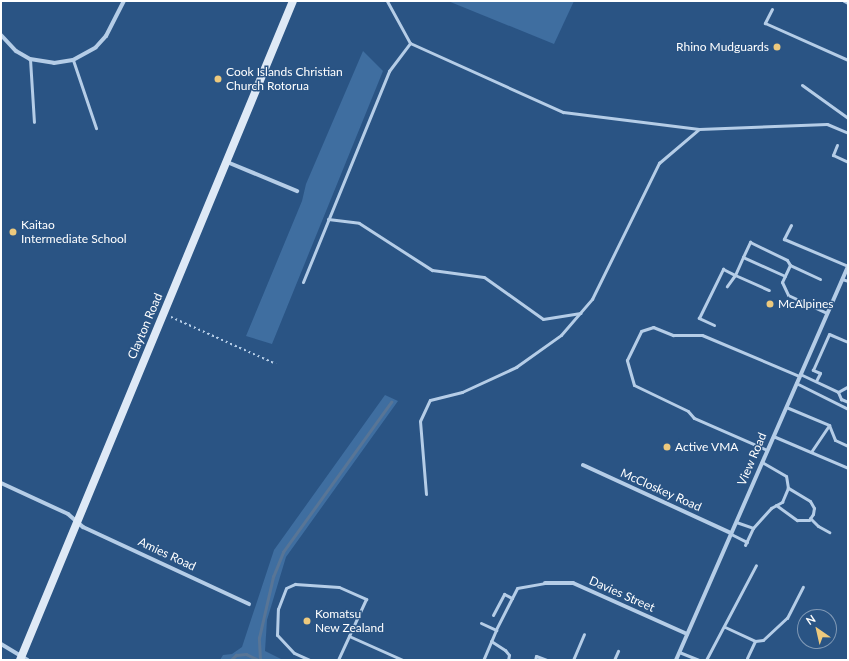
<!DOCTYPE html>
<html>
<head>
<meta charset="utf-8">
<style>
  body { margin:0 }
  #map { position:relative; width:849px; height:661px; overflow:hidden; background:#2a5484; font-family:Lato,sans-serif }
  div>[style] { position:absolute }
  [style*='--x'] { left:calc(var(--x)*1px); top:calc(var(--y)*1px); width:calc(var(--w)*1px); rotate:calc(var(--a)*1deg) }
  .green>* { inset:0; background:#3f6ea0 }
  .stream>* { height:2.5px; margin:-1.25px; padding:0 1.25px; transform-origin:1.25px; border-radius:1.25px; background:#587596 }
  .path>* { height:1.5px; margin-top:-0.75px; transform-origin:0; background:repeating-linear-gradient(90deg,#b5cde7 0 2px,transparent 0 5px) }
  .lane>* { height:3px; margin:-1.5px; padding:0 1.5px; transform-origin:1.5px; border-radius:1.5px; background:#b5cde7 }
  .street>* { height:4px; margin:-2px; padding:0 2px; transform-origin:2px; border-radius:2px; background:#b5cde7 }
  .secondary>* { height:8px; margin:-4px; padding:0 4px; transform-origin:4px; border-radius:4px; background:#dee9f6 }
  .dots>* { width:11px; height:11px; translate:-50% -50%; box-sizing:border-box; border:2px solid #2a5484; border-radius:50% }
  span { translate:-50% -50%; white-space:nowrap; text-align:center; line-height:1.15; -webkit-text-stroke:3px #2a5484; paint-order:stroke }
  .poi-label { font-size:12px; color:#fff }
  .right { translate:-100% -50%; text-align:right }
  .left { translate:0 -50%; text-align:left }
  .street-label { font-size:12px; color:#fff }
  .frame { position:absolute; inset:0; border:2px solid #fff; pointer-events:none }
  .north { position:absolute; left:797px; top:609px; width:40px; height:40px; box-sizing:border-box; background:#2a5484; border:1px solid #7f98b5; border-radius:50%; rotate:326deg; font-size:11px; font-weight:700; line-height:16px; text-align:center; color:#fff }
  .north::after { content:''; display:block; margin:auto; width:14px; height:18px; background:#edc97d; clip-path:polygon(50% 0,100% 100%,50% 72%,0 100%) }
</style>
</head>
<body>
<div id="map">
  <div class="green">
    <div style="clip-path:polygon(448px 1px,574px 1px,554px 44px)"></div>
    <div style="clip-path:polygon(363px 51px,383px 71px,272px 344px,246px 336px,302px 201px,306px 184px)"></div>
    <div style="clip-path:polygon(385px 395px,398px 401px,286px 557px,267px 620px,265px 651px,283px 660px,220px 660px,223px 655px,232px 654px,242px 647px,274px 550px)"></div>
  </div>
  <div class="stream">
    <div style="--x:231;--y:660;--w:7;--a:-45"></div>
    <div style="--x:236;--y:655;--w:10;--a:-6"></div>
    <div style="--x:246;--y:654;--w:14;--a:25"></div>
    <div style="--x:260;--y:660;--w:22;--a:-93"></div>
    <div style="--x:259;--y:638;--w:63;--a:-77.1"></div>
    <div style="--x:273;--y:577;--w:27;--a:-68"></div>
    <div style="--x:283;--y:552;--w:185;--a:-54.2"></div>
  </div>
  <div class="path">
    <div style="--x:171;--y:317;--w:115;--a:24.1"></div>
  </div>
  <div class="lane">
    <div style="--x:387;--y:1;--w:48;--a:61.3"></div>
    <div style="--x:844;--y:1;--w:4;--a:27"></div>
    <div style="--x:772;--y:9;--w:16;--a:117"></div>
    <div style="--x:765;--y:23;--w:91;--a:24"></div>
    <div style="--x:30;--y:59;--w:63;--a:86.4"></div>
    <div style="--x:73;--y:60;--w:72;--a:71.3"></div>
    <div style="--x:802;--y:85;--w:57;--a:35.7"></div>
    <div style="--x:837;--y:145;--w:11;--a:112"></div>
    <div style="--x:833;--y:155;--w:17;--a:25"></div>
    <div style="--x:328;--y:219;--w:31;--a:7"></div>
    <div style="--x:359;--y:223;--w:87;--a:32.8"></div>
    <div style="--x:432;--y:270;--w:52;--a:7.7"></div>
    <div style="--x:484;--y:277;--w:72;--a:35.4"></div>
    <div style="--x:543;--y:319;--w:38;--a:-9"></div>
    <div style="--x:791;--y:225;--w:16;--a:117"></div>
    <div style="--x:784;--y:239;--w:69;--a:22.9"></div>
    <div style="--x:743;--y:257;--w:20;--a:114"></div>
    <div style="--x:735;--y:275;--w:37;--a:24"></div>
    <div style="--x:785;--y:276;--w:46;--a:-155.7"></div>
    <div style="--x:743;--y:257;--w:17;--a:-65"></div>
    <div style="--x:750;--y:242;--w:41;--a:25.9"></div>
    <div style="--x:787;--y:260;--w:6;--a:59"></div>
    <div style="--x:820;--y:279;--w:33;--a:-155"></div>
    <div style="--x:790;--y:265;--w:19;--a:115"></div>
    <div style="--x:782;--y:282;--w:14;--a:65"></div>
    <div style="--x:788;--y:295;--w:43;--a:24.8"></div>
    <div style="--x:842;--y:279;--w:6;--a:18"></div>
    <div style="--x:303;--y:282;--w:228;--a:-67.8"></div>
    <div style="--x:389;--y:71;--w:35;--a:-53"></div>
    <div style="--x:410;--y:43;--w:168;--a:24.3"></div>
    <div style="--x:563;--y:112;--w:137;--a:7.1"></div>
    <div style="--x:714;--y:325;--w:17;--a:-155"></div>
    <div style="--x:699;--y:318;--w:55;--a:-63.9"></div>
    <div style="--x:723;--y:269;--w:13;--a:27"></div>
    <div style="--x:735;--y:275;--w:14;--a:126"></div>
    <div style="--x:800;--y:374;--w:42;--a:25.3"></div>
    <div style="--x:838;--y:392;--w:10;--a:-29"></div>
    <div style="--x:816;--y:381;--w:9;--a:-63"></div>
    <div style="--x:820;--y:373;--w:8;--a:-157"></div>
    <div style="--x:813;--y:370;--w:39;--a:-66"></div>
    <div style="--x:829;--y:334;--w:21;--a:23"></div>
    <div style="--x:796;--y:383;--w:58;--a:26.6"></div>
    <div style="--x:838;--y:392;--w:8;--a:67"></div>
    <div style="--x:841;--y:399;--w:8;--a:23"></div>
    <div style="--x:786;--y:407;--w:47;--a:22.7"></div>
    <div style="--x:829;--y:425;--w:16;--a:68"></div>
    <div style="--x:835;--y:440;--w:14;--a:25"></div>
    <div style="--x:773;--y:436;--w:82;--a:23.1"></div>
    <div style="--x:767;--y:450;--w:80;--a:-156.3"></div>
    <div style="--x:694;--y:418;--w:9;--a:-131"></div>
    <div style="--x:688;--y:411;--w:60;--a:-154.3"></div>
    <div style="--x:634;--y:385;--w:26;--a:-106"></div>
    <div style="--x:627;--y:360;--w:32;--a:-64"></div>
    <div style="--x:641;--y:331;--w:13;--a:-18"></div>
    <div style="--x:653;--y:327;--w:22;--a:22"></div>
    <div style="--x:673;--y:335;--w:29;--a:0"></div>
    <div style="--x:702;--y:335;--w:105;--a:22.9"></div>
    <div style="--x:811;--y:452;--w:32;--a:-56"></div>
    <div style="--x:426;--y:494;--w:73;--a:-94.7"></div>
    <div style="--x:420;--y:421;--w:23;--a:-65"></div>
    <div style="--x:430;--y:400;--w:33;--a:-14"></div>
    <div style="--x:462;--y:392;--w:60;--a:-24.8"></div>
    <div style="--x:516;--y:367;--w:55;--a:-35.4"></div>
    <div style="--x:561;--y:335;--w:48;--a:-49.3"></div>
    <div style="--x:592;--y:299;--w:152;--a:-63.8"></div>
    <div style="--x:659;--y:163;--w:52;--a:-40.4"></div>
    <div style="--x:699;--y:129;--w:128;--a:-2.2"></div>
    <div style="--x:827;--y:124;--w:23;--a:23"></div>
    <div style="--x:776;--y:505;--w:26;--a:36"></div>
    <div style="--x:797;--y:520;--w:12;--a:0"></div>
    <div style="--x:809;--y:520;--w:7;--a:-56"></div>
    <div style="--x:813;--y:514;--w:6;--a:-81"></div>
    <div style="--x:814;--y:508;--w:8;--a:-120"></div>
    <div style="--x:810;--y:501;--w:26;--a:-149"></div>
    <div style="--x:810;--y:518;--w:11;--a:45"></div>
    <div style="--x:818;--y:526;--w:13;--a:29"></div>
    <div style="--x:736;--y:522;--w:18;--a:19"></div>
    <div style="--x:753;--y:528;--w:27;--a:-48"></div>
    <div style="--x:771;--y:508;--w:13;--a:-29"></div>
    <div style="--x:782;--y:502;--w:15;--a:-67"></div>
    <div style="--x:788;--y:488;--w:12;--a:-99"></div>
    <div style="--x:786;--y:476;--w:28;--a:-150"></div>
    <div style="--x:731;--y:534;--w:18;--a:27"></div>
    <div style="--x:745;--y:545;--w:19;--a:-65"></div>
    <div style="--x:512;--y:598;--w:11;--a:-63"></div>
    <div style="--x:517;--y:588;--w:28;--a:-10"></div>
    <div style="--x:493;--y:615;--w:24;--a:-62"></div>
    <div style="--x:504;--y:594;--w:9;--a:27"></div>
    <div style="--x:512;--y:598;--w:36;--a:117"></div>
    <div style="--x:481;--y:623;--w:17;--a:25"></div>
    <div style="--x:496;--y:630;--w:33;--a:113"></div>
    <div style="--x:725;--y:627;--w:33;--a:25"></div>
    <div style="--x:755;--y:641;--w:19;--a:115"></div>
    <div style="--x:349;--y:636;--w:59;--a:24"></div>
    <div style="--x:491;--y:641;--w:17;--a:33"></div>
    <div style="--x:505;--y:650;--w:6;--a:51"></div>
    <div style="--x:509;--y:655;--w:5;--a:101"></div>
    <div style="--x:755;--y:641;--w:8;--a:-7"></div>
    <div style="--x:763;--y:640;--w:33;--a:-43"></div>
    <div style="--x:787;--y:618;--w:35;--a:-63"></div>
    <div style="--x:679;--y:652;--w:22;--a:22"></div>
    <div style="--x:310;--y:660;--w:17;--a:-156"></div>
    <div style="--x:294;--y:653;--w:25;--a:-133"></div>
    <div style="--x:277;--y:635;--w:26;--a:-88"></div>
    <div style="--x:278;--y:609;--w:22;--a:-69"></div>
    <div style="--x:286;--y:588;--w:10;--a:-24"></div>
    <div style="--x:295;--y:584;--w:44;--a:3.9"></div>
    <div style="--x:339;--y:587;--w:30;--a:24"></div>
    <div style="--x:366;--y:599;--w:67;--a:114.7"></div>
    <div style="--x:535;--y:660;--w:4;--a:-76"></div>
    <div style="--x:536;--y:656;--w:12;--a:20"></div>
    <div style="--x:573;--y:660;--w:28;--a:-67"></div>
    <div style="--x:614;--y:660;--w:10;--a:-66"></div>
    <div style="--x:706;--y:660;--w:107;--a:-62.2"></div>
  </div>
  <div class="street">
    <div style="--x:1;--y:35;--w:22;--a:47"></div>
    <div style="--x:16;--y:51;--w:16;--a:30"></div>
    <div style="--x:30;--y:59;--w:24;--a:9"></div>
    <div style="--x:54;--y:63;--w:19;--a:-9"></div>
    <div style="--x:73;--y:60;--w:26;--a:-29"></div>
    <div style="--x:96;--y:47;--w:15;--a:-48"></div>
    <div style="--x:106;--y:36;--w:39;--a:-63"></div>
    <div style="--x:227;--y:162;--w:76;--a:22.5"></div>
    <div style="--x:583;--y:465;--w:163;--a:24.7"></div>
    <div style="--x:1;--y:483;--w:74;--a:24.8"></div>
    <div style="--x:68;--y:514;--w:20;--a:41"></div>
    <div style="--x:83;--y:527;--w:183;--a:24.9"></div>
    <div style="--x:545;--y:583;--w:28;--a:0"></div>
    <div style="--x:573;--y:583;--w:125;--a:24.1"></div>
    <div style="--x:1;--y:644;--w:31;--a:31"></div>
    <div style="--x:676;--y:660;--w:430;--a:-66.4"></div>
  </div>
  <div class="secondary">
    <div style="--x:20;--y:660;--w:713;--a:-67.5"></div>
  </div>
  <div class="dots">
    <div style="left:777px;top:47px;background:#edc97d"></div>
    <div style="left:218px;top:79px;background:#edc97d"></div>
    <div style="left:13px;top:232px;background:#edc97d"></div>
    <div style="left:770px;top:304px;background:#edc97d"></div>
    <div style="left:667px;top:447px;background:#edc97d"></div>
    <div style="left:307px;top:621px;background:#edc97d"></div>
  </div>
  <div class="poi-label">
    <span class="right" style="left:769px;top:47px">Rhino Mudguards</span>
    <span class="left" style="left:226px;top:79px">Cook Islands Christian<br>Church Rotorua</span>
    <span class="left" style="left:21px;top:232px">Kaitao<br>Intermediate School</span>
    <span class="left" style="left:778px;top:304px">McAlpines</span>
    <span class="left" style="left:675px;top:447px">Active VMA</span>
    <span class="left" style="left:315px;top:621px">Komatsu<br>New Zealand</span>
  </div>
  <div class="street-label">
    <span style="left:145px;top:326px;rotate:-67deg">Clayton Road</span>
    <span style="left:752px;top:459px;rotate:-67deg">View Road</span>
    <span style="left:661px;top:490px;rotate:24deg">McCloskey Road</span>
    <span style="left:167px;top:554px;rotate:25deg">Amies Road</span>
    <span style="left:622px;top:594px;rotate:24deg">Davies Street</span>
  </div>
  <div class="frame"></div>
  <div class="north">N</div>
</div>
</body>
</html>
